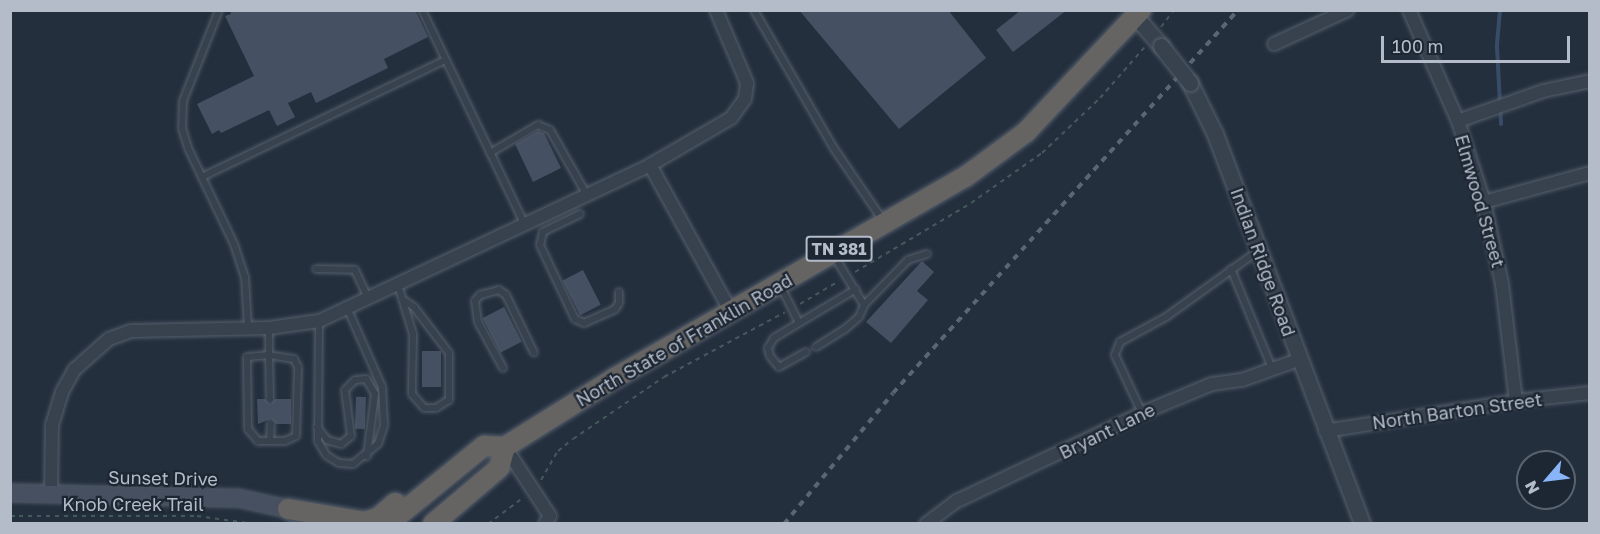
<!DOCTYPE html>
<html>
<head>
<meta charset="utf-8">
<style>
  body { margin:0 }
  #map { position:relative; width:1600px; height:534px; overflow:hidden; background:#242f3e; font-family:"Golos Text",sans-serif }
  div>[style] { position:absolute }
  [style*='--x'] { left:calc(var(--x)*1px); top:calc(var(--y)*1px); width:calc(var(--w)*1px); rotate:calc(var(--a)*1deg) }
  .stream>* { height:4px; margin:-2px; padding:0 2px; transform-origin:2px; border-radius:2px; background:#394c67 }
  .building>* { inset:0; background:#455162; transform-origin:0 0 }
  .path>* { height:2px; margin-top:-1px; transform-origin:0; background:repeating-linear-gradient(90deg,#44595c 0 4.5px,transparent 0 9px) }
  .roads { filter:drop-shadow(0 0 2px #565f6c) drop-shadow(0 0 2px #565f6c) }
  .service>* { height:6px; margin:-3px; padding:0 3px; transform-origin:3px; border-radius:3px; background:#38414e }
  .minor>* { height:12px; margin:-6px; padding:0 6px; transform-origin:6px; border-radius:6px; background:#38414e }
  .tertiary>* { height:15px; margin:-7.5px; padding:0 7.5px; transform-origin:7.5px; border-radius:7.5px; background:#38414e }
  .secondary>* { height:16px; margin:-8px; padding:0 8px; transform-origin:8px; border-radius:8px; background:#465061 }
  .trunk>* { height:20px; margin:-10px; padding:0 10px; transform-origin:10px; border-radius:10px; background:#656462 }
  .rail>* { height:4px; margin-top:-2px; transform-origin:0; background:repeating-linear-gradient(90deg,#5a6575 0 6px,transparent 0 12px) }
  .bridges { filter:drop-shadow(0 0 2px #565f6c) drop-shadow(0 0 2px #565f6c) }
  .tertiary-bridge>* { height:15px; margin:-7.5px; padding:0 7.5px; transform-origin:7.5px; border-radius:7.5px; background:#38414e }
  span { translate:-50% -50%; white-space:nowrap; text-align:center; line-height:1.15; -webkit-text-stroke:4.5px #1d2633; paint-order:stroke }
  .shield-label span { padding:2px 4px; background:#1d2633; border:2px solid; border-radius:4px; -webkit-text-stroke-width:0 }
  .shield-label { font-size:16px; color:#b4bcc9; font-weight:700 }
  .street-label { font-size:18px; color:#b4bcc9 }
  .frame { position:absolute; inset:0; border:12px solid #b4bcc9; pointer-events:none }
  .north { position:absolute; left:1516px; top:450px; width:60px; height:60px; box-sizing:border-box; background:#1d2633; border:2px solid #59626f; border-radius:50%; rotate:242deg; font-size:16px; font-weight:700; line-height:24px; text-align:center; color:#b4bcc9 }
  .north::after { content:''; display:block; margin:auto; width:21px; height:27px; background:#8ab4f8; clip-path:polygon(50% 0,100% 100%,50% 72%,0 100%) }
  .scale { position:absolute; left:1381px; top:36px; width:189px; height:27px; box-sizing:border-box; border:3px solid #b4bcc9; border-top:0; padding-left:8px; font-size:18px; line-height:21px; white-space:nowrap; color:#b4bcc9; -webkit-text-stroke:4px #1d2633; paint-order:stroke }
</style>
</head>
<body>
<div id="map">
  <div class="stream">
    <div style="--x:1500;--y:10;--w:37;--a:95"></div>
    <div style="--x:1497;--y:47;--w:77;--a:87"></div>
  </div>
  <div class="building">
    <div style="clip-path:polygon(230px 10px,415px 10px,428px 37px,384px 59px,388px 68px,316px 103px,311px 92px,288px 103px,295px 117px,277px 126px,269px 110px,221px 133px,219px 130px,212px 134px,197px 104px,254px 76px,225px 16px,231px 14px)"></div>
    <div style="clip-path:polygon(799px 10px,948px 10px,986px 58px,899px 129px)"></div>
    <div style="clip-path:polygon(1021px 10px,1067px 10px,1013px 52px,996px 30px)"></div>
    <div style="clip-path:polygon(538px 131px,544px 133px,561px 168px,533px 182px,515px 144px)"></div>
    <div style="clip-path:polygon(922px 261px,934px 272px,917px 291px,928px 300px,891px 343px,866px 322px)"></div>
    <div style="left:583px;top:270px;width:39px;height:23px;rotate:63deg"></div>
    <div style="left:504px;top:307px;width:39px;height:24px;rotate:63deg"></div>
    <div style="left:422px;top:351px;width:19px;height:36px"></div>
    <div style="left:366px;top:397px;width:32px;height:10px;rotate:92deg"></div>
    <div style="clip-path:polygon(257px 399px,265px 399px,270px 404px,275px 399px,291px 399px,291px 424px,276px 424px,271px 419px,258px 424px)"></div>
  </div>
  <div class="path">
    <div style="--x:1161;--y:27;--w:21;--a:-53"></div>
    <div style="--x:855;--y:272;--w:135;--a:-30.7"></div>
    <div style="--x:971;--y:203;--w:87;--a:-35.2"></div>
    <div style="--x:1042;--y:153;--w:80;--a:-43.5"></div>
    <div style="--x:1100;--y:98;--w:67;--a:-48.7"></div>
    <div style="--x:800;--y:304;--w:45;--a:-30.5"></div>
    <div style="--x:541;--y:480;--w:34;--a:-60"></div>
    <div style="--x:558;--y:451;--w:19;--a:-39"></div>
    <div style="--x:573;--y:439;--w:110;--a:-34.3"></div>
    <div style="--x:664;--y:377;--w:137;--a:-28.2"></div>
    <div style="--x:10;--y:516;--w:187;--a:0"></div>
    <div style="--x:197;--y:516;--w:58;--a:8"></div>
    <div style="--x:488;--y:524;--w:45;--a:-36.9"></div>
  </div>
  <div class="roads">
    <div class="service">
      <div style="--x:219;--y:10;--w:98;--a:111.6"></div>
      <div style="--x:183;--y:101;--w:27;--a:92"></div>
      <div style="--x:182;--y:128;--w:21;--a:73"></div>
      <div style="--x:188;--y:148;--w:106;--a:64.4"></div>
      <div style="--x:234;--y:244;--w:35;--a:72"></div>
      <div style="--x:245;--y:277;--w:50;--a:86.6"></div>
      <div style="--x:422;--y:10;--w:236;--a:64.4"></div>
      <div style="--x:754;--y:10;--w:158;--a:60"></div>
      <div style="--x:833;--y:147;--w:91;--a:55.8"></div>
      <div style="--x:490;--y:153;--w:56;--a:-30.3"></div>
      <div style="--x:538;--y:125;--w:13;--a:23"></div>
      <div style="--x:550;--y:130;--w:75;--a:60.4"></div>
      <div style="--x:202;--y:177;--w:270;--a:-25.7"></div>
      <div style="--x:580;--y:214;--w:41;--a:154.1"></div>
      <div style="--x:543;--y:232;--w:13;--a:103"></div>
      <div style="--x:540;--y:245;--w:82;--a:64.7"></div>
      <div style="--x:575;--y:319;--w:10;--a:24"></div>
      <div style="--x:584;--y:323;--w:34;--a:-24"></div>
      <div style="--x:615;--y:309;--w:7;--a:-56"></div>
      <div style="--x:619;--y:303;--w:11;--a:-90"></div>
      <div style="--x:316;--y:269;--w:39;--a:1"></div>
      <div style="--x:355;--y:270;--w:33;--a:65"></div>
      <div style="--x:1231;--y:269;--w:107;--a:67.5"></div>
      <div style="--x:398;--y:285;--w:51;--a:73"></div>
      <div style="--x:413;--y:334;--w:60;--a:91"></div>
      <div style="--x:412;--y:394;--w:18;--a:49"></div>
      <div style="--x:424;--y:408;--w:12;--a:0"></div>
      <div style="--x:436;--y:408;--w:15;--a:-32"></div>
      <div style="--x:449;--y:400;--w:47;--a:-90"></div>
      <div style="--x:449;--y:353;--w:58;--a:-127.3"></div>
      <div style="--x:414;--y:307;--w:14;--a:-146"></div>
      <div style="--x:781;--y:287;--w:40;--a:63.4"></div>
      <div style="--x:799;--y:323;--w:29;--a:149"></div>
      <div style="--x:774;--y:338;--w:12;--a:121"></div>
      <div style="--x:768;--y:348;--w:8;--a:76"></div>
      <div style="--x:770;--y:356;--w:14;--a:51"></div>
      <div style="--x:779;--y:367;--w:31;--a:-29"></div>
      <div style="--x:864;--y:305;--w:63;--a:-45.6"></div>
      <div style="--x:908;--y:260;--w:20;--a:-18"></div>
      <div style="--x:319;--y:321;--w:120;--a:90.5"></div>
      <div style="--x:318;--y:441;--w:16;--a:60"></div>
      <div style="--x:326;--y:455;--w:15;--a:32"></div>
      <div style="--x:339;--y:463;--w:14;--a:4"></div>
      <div style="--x:353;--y:464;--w:32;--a:-39"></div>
      <div style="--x:378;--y:444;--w:20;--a:-72"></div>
      <div style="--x:384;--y:425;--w:38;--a:-93"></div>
      <div style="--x:382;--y:387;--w:84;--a:-113.8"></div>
      <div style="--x:799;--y:323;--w:66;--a:-30.8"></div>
      <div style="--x:269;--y:328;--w:27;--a:90"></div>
      <div style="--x:269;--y:355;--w:22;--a:175"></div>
      <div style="--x:247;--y:357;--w:72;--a:89.2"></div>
      <div style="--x:248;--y:429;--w:16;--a:50"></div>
      <div style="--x:258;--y:441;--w:27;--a:0"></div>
      <div style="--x:285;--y:441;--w:12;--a:-24"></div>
      <div style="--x:296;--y:436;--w:69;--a:-88.3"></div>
      <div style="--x:298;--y:367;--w:9;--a:-117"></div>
      <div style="--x:294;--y:359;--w:25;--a:-171"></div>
      <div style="--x:269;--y:355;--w:44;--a:88.7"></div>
      <div style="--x:816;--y:347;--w:34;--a:-32"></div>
      <div style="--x:845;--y:329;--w:18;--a:-41"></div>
      <div style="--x:859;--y:317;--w:13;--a:-67"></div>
      <div style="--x:864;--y:305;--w:57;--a:-121.5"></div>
      <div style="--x:503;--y:368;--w:52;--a:-118.5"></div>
      <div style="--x:478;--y:322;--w:21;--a:-98"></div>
      <div style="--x:475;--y:301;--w:8;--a:-50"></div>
      <div style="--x:480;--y:295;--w:20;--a:-15"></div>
      <div style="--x:499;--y:290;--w:9;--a:36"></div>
      <div style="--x:506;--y:295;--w:64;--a:64.2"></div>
      <div style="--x:1142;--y:413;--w:64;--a:-115"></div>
      <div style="--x:1115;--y:355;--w:14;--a:-69"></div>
      <div style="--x:1120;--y:342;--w:52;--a:-28.5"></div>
      <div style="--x:1166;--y:317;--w:113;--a:-35.7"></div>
      <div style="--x:317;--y:427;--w:16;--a:52"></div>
      <div style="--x:327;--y:440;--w:15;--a:16"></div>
      <div style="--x:341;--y:444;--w:13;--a:-39"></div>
      <div style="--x:351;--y:436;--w:46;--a:-97.4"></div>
      <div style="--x:345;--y:390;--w:14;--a:-45"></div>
      <div style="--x:355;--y:380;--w:11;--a:-5"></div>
      <div style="--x:366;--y:379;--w:17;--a:59"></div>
      <div style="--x:375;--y:394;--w:63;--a:97.4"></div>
      <div style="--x:270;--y:441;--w:17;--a:-87"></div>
    </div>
    <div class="minor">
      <div style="--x:1409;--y:10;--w:121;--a:66.2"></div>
      <div style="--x:1458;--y:121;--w:85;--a:72.2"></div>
      <div style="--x:1484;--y:202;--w:84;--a:77.6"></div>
      <div style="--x:1502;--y:284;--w:118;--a:83.2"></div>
      <div style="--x:1274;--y:44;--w:81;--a:-24.7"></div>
      <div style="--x:1458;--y:121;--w:90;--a:-19.4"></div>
      <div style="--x:1543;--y:91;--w:48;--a:-12"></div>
      <div style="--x:650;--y:165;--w:168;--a:61.1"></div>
      <div style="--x:1484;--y:202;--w:110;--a:-15.3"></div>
      <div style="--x:1325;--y:431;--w:193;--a:-8.9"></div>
      <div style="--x:1516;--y:401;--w:74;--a:-6.2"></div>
      <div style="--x:505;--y:447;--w:82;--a:56.9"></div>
      <div style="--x:550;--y:516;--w:9;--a:122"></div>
      <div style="--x:51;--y:495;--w:70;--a:-89.2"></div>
      <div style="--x:52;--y:425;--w:34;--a:-73"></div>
      <div style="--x:62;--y:392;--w:25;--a:-61"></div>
      <div style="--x:74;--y:370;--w:47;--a:-41.5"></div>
      <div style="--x:109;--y:339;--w:23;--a:-20"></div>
      <div style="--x:131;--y:331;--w:138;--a:-1.2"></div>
      <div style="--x:269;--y:328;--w:50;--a:-8"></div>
      <div style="--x:319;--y:321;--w:366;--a:-25.2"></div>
      <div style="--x:650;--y:165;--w:94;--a:-30.1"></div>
      <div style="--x:731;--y:118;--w:24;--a:-54"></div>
      <div style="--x:745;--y:99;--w:16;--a:-83"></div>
      <div style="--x:747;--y:83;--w:79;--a:-113"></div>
      <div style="--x:926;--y:524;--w:39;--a:-37"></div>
      <div style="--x:957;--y:501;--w:205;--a:-25.4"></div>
      <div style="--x:1142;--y:413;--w:76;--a:-22.5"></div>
      <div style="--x:1212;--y:384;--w:30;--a:-8"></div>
      <div style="--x:1242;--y:380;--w:59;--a:-19.7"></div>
    </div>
    <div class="tertiary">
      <div style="--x:1136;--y:17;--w:38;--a:49"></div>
      <div style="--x:1190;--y:83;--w:57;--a:63.9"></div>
      <div style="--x:1215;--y:134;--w:417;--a:69.3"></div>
    </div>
    <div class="secondary">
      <div style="--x:10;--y:493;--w:228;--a:1.3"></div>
      <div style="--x:238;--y:498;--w:51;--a:12.4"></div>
      <div style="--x:288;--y:509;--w:25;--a:37"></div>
    </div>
    <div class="trunk">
      <div style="--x:288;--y:509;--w:77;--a:9.7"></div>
      <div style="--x:364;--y:522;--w:15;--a:-16"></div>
      <div style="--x:378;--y:518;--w:23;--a:-41"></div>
      <div style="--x:388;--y:524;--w:124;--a:-39.1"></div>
      <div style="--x:484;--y:446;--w:21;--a:3"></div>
      <div style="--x:505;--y:447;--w:130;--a:-32.1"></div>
      <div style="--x:615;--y:378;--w:404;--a:-29.9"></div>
      <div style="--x:965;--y:177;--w:76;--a:-36.4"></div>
      <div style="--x:1026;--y:132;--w:168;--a:-46.7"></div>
      <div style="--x:433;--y:524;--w:87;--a:-40.3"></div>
      <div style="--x:499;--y:468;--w:22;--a:-74"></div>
    </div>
  </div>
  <div class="rail">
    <div style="--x:784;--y:524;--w:170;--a:-50.2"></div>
    <div style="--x:893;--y:393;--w:515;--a:-47.99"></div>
  </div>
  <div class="bridges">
    <div class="tertiary-bridge">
      <div style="--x:1161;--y:46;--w:47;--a:51.9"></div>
    </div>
  </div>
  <div class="shield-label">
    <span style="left:839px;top:249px">TN 381</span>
  </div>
  <div class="street-label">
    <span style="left:1480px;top:201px;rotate:74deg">Elmwood Street</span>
    <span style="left:1263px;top:262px;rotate:70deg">Indian Ridge Road</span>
    <span style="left:684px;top:340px;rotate:-30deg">North State of Franklin Road</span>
    <span style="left:1457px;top:411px;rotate:-8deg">North Barton Street</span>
    <span style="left:1107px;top:431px;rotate:-26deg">Bryant Lane</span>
    <span style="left:163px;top:478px;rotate:1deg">Sunset Drive</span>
    <span style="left:133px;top:504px">Knob Creek Trail</span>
  </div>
  <div class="frame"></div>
  <div class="north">N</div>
  <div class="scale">100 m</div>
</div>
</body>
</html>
